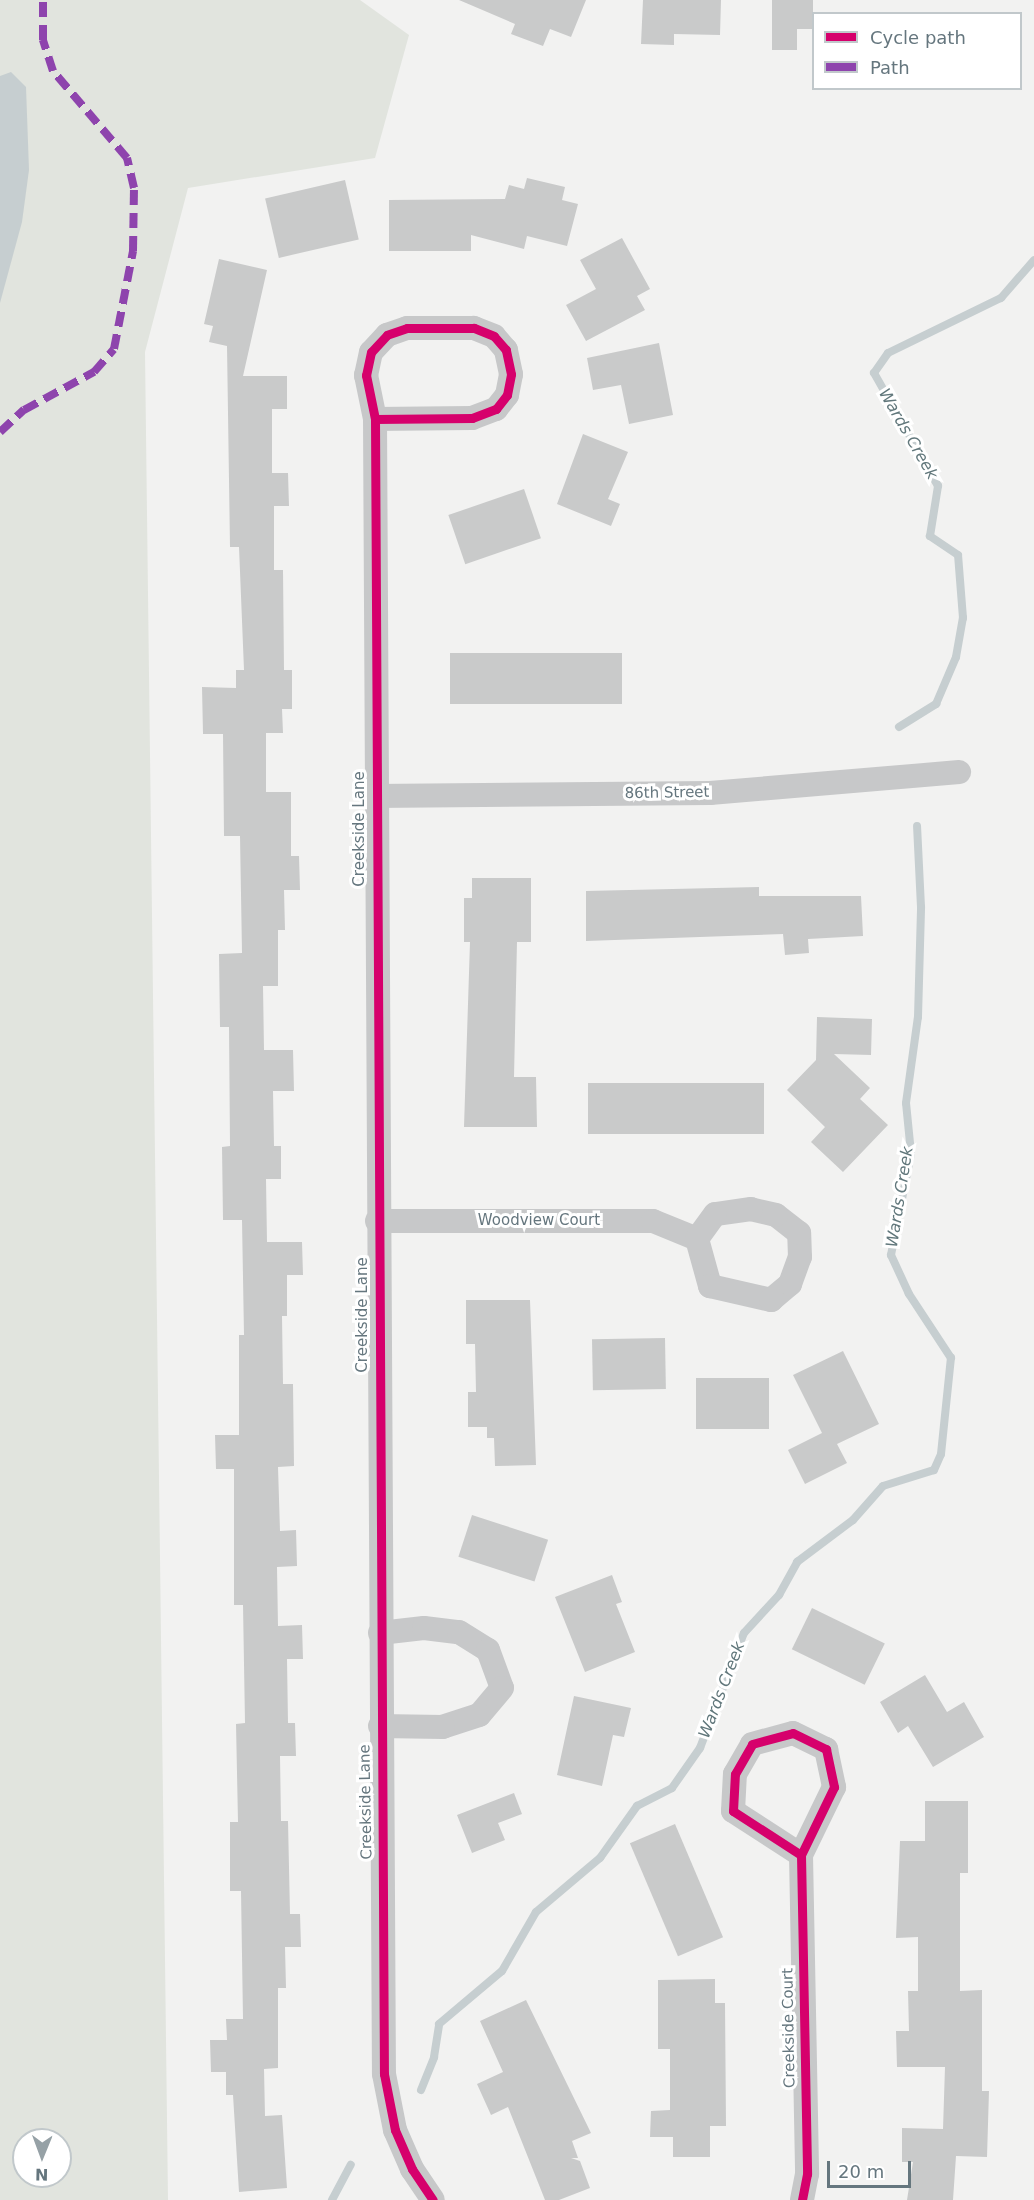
<!DOCTYPE html>
<html>
<head>
<meta charset="utf-8">
<style>
  body { margin:0 }
  #map { position:relative; width:1034px; height:2200px; overflow:hidden; background:#f2f2f1; font-family:"DejaVu Sans",sans-serif }
  div>[style] { position:absolute }
  [style*='--x'] { left:calc(var(--x)*1px); top:calc(var(--y)*1px); width:calc(var(--w)*1px); rotate:calc(var(--a)*1deg) }
  .green>* { inset:0; background:#e1e4de }
  .water>* { inset:0; background:#c6ced0 }
  .stream>* { height:8px; margin:-4px; padding:0 4px; transform-origin:4px; border-radius:4px; background:#c6ced0 }
  .building>* { inset:0; background:#c9caca; transform-origin:0 0 }
  .minor>* { height:24px; margin:-12px; padding:0 12px; transform-origin:12px; border-radius:12px; background:#c7c8c9 }
  .quiet>* { height:8px; margin-top:-4px; transform-origin:0; background:repeating-linear-gradient(90deg,#8e44ad 0 15px,transparent 0 23px) }
  .cycleway>* { height:9px; margin:-4.5px; padding:0 4.5px; transform-origin:4.5px; border-radius:4.5px; background:#d6006c }
  span { translate:-50% -50%; white-space:nowrap; text-align:center; line-height:1.15; -webkit-text-stroke:6px #fff; paint-order:stroke }
  .street-label { font-size:15px; color:#65767e }
  .water-label { font-size:16px; color:#61777b; font-style:italic }
  .legend { position:absolute; left:812px; top:12px; width:210px; height:78px; box-sizing:border-box; background:#fff; border:2px solid #c1c8cb; margin:0; padding:8px 10px; list-style:none; font-size:18px; color:#65767e }
  .legend li { display:flex; align-items:center; gap:12px; height:30px }
  .legend b { width:30px; border:2px solid #c1c8cb }
  .north { position:absolute; left:12px; top:2128px; width:60px; height:60px; box-sizing:border-box; background:#fff; border:2px solid #c1c8cb; border-radius:50%; rotate:181deg; font-size:16px; font-weight:700; line-height:24px; text-align:center; color:#65767e }
  .north::after { content:''; display:block; margin:auto; width:21px; height:27px; background:#96a1a6; clip-path:polygon(50% 0,100% 100%,50% 72%,0 100%) }
  .scale { position:absolute; left:827px; top:2161px; width:84px; height:27px; box-sizing:border-box; border:3px solid #65767e; border-top:0; padding-left:8px; font-size:18px; line-height:21px; white-space:nowrap; color:#65767e; -webkit-text-stroke:4px #fff; paint-order:stroke }
</style>
</head>
<body>
<div id="map">
  <div class="green">
    <div style="clip-path:polygon(evenodd,0 0,360px 0,409px 35px,375px 158px,188px 188px,145px 352px,168px 2200px,0 2200px,0 0,24px 2140px,60px 2140px,60px 2176px,24px 2176px,24px 2140px)"></div>
  </div>
  <div class="water">
    <div style="clip-path:polygon(11px 72px,26px 87px,29px 170px,22px 222px,0 303px,0 76px)"></div>
  </div>
  <div class="stream">
    <div style="--x:899;--y:727;--w:44;--a:-31.9"></div>
    <div style="--x:936;--y:704;--w:51;--a:-66.9"></div>
    <div style="--x:956;--y:657;--w:40;--a:-80"></div>
    <div style="--x:963;--y:618;--w:63;--a:-94.5"></div>
    <div style="--x:958;--y:555;--w:34;--a:-146"></div>
    <div style="--x:930;--y:536;--w:51;--a:-80.9"></div>
    <div style="--x:938;--y:486;--w:130;--a:-119.5"></div>
    <div style="--x:874;--y:373;--w:24;--a:-55"></div>
    <div style="--x:888;--y:353;--w:126;--a:-26"></div>
    <div style="--x:1001;--y:298;--w:50;--a:-49"></div>
    <div style="--x:421;--y:2090;--w:35;--a:-68"></div>
    <div style="--x:434;--y:2057;--w:33;--a:-81"></div>
    <div style="--x:439;--y:2024;--w:82;--a:-40.1"></div>
    <div style="--x:502;--y:1971;--w:68;--a:-60"></div>
    <div style="--x:536;--y:1912;--w:84;--a:-40.2"></div>
    <div style="--x:600;--y:1858;--w:64;--a:-54.6"></div>
    <div style="--x:637;--y:1806;--w:39;--a:-27"></div>
    <div style="--x:672;--y:1788;--w:49;--a:-55"></div>
    <div style="--x:700;--y:1748;--w:123;--a:-69.1"></div>
    <div style="--x:744;--y:1633;--w:52;--a:-47.4"></div>
    <div style="--x:779;--y:1595;--w:38;--a:-61"></div>
    <div style="--x:797;--y:1562;--w:70;--a:-36.9"></div>
    <div style="--x:853;--y:1520;--w:45;--a:-48.6"></div>
    <div style="--x:883;--y:1486;--w:53;--a:-17.4"></div>
    <div style="--x:934;--y:1470;--w:17;--a:-66"></div>
    <div style="--x:941;--y:1454;--w:97;--a:-84.1"></div>
    <div style="--x:951;--y:1358;--w:77;--a:-123.3"></div>
    <div style="--x:909;--y:1294;--w:43;--a:-114.8"></div>
    <div style="--x:891;--y:1255;--w:104;--a:-78.9"></div>
    <div style="--x:911;--y:1153;--w:50;--a:-95.7"></div>
    <div style="--x:906;--y:1103;--w:87;--a:-82.1"></div>
    <div style="--x:918;--y:1017;--w:110;--a:-88.4"></div>
    <div style="--x:921;--y:907;--w:81;--a:-92.8"></div>
    <div style="--x:332;--y:2200;--w:40;--a:-62"></div>
  </div>
  <div class="building">
    <div style="clip-path:polygon(459px 0,586px 0,571px 37px,550px 29px,543px 46px,511px 34px,515px 24px)"></div>
    <div style="clip-path:polygon(643px 0,721px 0,720px 35px,674px 34px,674px 45px,641px 44px)"></div>
    <div style="clip-path:polygon(772px 0,813px 0,813px 29px,797px 29px,797px 50px,772px 50px)"></div>
    <div style="clip-path:polygon(527px 178px,565px 187px,562px 200px,578px 204px,567px 246px,527px 236px,524px 249px,471px 235px,471px 251px,389px 251px,389px 200px,505px 199px,509px 185px,524px 189px)"></div>
    <div style="left:345px;top:180px;width:61px;height:82px;rotate:77deg"></div>
    <div style="clip-path:polygon(622px 238px,650px 289px,637px 296px,645px 310px,586px 341px,566px 305px,596px 289px,580px 260px)"></div>
    <div style="clip-path:polygon(219px 259px,267px 270px,243px 376px,287px 376px,287px 409px,272px 409px,272px 473px,288px 473px,289px 506px,274px 506px,274px 570px,283px 570px,284px 670px,292px 670px,292px 709px,282px 709px,283px 733px,266px 733px,266px 792px,291px 792px,291px 856px,299px 856px,300px 890px,284px 890px,285px 930px,278px 930px,278px 986px,263px 986px,264px 1050px,293px 1050px,294px 1091px,273px 1091px,274px 1146px,281px 1146px,281px 1179px,266px 1179px,267px 1242px,302px 1242px,303px 1275px,287px 1275px,287px 1316px,282px 1316px,283px 1384px,293px 1384px,294px 1466px,278px 1467px,280px 1531px,296px 1530px,297px 1566px,277px 1567px,278px 1626px,302px 1625px,303px 1659px,287px 1659px,288px 1723px,295px 1723px,296px 1756px,280px 1756px,281px 1821px,288px 1821px,290px 1914px,300px 1914px,301px 1947px,285px 1947px,286px 1988px,278px 1988px,278px 2068px,264px 2069px,265px 2116px,282px 2115px,287px 2188px,239px 2192px,233px 2095px,226px 2095px,226px 2072px,211px 2072px,210px 2040px,227px 2040px,226px 2019px,243px 2019px,241px 1891px,230px 1891px,230px 1822px,238px 1822px,236px 1724px,245px 1723px,243px 1605px,234px 1605px,234px 1469px,216px 1469px,215px 1435px,239px 1435px,239px 1335px,244px 1335px,242px 1220px,223px 1220px,222px 1147px,230px 1146px,229px 1027px,220px 1027px,219px 954px,242px 953px,240px 836px,224px 836px,223px 734px,203px 734px,202px 687px,236px 688px,236px 670px,244px 670px,239px 547px,230px 547px,227px 346px,209px 342px,213px 326px,204px 324px)"></div>
    <div style="clip-path:polygon(659px 343px,673px 415px,629px 424px,621px 385px,593px 390px,587px 358px)"></div>
    <div style="clip-path:polygon(583px 434px,628px 452px,608px 499px,620px 504px,611px 526px,557px 504px)"></div>
    <div style="left:524px;top:489px;width:52px;height:80px;rotate:71deg"></div>
    <div style="left:622px;top:653px;width:51px;height:172px;rotate:90deg"></div>
    <div style="clip-path:polygon(472px 878px,531px 878px,531px 942px,517px 942px,514px 1077px,536px 1077px,537px 1127px,464px 1127px,470px 942px,464px 942px,464px 898px,472px 898px)"></div>
    <div style="clip-path:polygon(759px 887px,759px 896px,861px 896px,863px 936px,808px 939px,809px 953px,785px 955px,783px 934px,586px 941px,586px 891px)"></div>
    <div style="clip-path:polygon(817px 1017px,872px 1019px,871px 1055px,834px 1054px,870px 1088px,860px 1099px,888px 1125px,843px 1172px,811px 1142px,825px 1127px,787px 1090px,816px 1060px)"></div>
    <div style="left:588px;top:1083px;width:176px;height:51px"></div>
    <div style="clip-path:polygon(466px 1300px,530px 1300px,536px 1465px,495px 1466px,494px 1438px,487px 1438px,487px 1427px,468px 1427px,468px 1392px,476px 1392px,475px 1344px,466px 1344px)"></div>
    <div style="left:665px;top:1338px;width:51px;height:73px;rotate:89deg"></div>
    <div style="clip-path:polygon(843px 1351px,879px 1424px,837px 1444px,847px 1463px,805px 1484px,788px 1450px,822px 1433px,793px 1375px)"></div>
    <div style="left:696px;top:1378px;width:73px;height:51px"></div>
    <div style="left:472px;top:1515px;width:80px;height:44px;rotate:18deg"></div>
    <div style="clip-path:polygon(612px 1575px,622px 1602px,616px 1604px,635px 1652px,585px 1672px,555px 1597px)"></div>
    <div style="left:812px;top:1608px;width:81px;height:46px;rotate:26deg"></div>
    <div style="clip-path:polygon(925px 1675px,947px 1712px,964px 1702px,984px 1737px,933px 1767px,908px 1726px,898px 1733px,880px 1702px)"></div>
    <div style="clip-path:polygon(574px 1696px,631px 1708px,624px 1737px,613px 1735px,602px 1786px,557px 1775px)"></div>
    <div style="clip-path:polygon(514px 1793px,522px 1814px,498px 1823px,505px 1840px,472px 1853px,457px 1815px)"></div>
    <div style="clip-path:polygon(925px 1801px,968px 1801px,968px 1873px,960px 1873px,960px 1991px,982px 1990px,982px 2091px,989px 2091px,987px 2157px,956px 2156px,953px 2200px,907px 2200px,913px 2162px,902px 2162px,902px 2128px,943px 2129px,945px 2067px,897px 2067px,896px 2031px,909px 2031px,908px 1991px,918px 1991px,918px 1937px,896px 1938px,900px 1841px,925px 1841px)"></div>
    <div style="left:675px;top:1824px;width:123px;height:49px;rotate:67deg"></div>
    <div style="clip-path:polygon(715px 1979px,715px 2003px,725px 2003px,726px 2126px,710px 2126px,710px 2157px,673px 2157px,673px 2137px,650px 2137px,651px 2111px,670px 2110px,670px 2049px,658px 2049px,658px 1980px)"></div>
    <div style="clip-path:polygon(526px 2000px,591px 2133px,572px 2141px,578px 2158px,571px 2158px,580px 2161px,590px 2188px,559px 2200px,545px 2200px,508px 2107px,491px 2115px,477px 2084px,503px 2072px,480px 2021px)"></div>
  </div>
  <div class="minor">
    <div style="--x:375;--y:419;--w:97;--a:-0.6"></div>
    <div style="--x:472;--y:418;--w:26;--a:-21"></div>
    <div style="--x:496;--y:409;--w:18;--a:-52"></div>
    <div style="--x:507;--y:395;--w:21;--a:-79"></div>
    <div style="--x:511;--y:374;--w:25;--a:-102"></div>
    <div style="--x:506;--y:350;--w:18;--a:-131"></div>
    <div style="--x:494;--y:336;--w:22;--a:-158"></div>
    <div style="--x:474;--y:328;--w:67;--a:180"></div>
    <div style="--x:407;--y:328;--w:21;--a:161"></div>
    <div style="--x:387;--y:335;--w:23;--a:133"></div>
    <div style="--x:371;--y:352;--w:24;--a:102"></div>
    <div style="--x:366;--y:375;--w:45;--a:78.4"></div>
    <div style="--x:375;--y:419;--w:1655;--a:89.69"></div>
    <div style="--x:384;--y:2074;--w:57;--a:78.9"></div>
    <div style="--x:395;--y:2130;--w:43;--a:66.4"></div>
    <div style="--x:412;--y:2169;--w:37;--a:56"></div>
    <div style="--x:374;--y:796;--w:336;--a:-0.5"></div>
    <div style="--x:710;--y:793;--w:250;--a:-4.8"></div>
    <div style="--x:377;--y:1221;--w:276;--a:0"></div>
    <div style="--x:653;--y:1221;--w:48;--a:22.2"></div>
    <div style="--x:697;--y:1239;--w:49;--a:74.5"></div>
    <div style="--x:710;--y:1286;--w:63;--a:12.9"></div>
    <div style="--x:771;--y:1300;--w:25;--a:-40"></div>
    <div style="--x:790;--y:1284;--w:29;--a:-70"></div>
    <div style="--x:800;--y:1257;--w:24;--a:-92"></div>
    <div style="--x:799;--y:1233;--w:29;--a:-142"></div>
    <div style="--x:776;--y:1215;--w:26;--a:-167"></div>
    <div style="--x:751;--y:1209;--w:36;--a:172"></div>
    <div style="--x:715;--y:1214;--w:31;--a:126"></div>
    <div style="--x:380;--y:1633;--w:44;--a:-6.5"></div>
    <div style="--x:424;--y:1628;--w:35;--a:7"></div>
    <div style="--x:459;--y:1632;--w:34;--a:32"></div>
    <div style="--x:488;--y:1650;--w:40;--a:69.8"></div>
    <div style="--x:502;--y:1688;--w:35;--a:130"></div>
    <div style="--x:479;--y:1715;--w:38;--a:162"></div>
    <div style="--x:443;--y:1727;--w:63;--a:-179.1"></div>
    <div style="--x:801;--y:1855;--w:81;--a:-147.1"></div>
    <div style="--x:733;--y:1811;--w:37;--a:-87"></div>
    <div style="--x:735;--y:1774;--w:34;--a:-60"></div>
    <div style="--x:752;--y:1744;--w:42;--a:-15"></div>
    <div style="--x:793;--y:1733;--w:37;--a:26"></div>
    <div style="--x:826;--y:1749;--w:39;--a:78"></div>
    <div style="--x:834;--y:1787;--w:76;--a:115.9"></div>
    <div style="--x:801;--y:1855;--w:319;--a:88.9"></div>
    <div style="--x:807;--y:2174;--w:26;--a:101"></div>
  </div>
  <div class="quiet">
    <div style="--x:0;--y:432;--w:33;--a:-43"></div>
    <div style="--x:24;--y:410;--w:80;--a:-28.5"></div>
    <div style="--x:94;--y:372;--w:30;--a:-49"></div>
    <div style="--x:114;--y:349;--w:100;--a:-79"></div>
    <div style="--x:133;--y:251;--w:63;--a:-89.1"></div>
    <div style="--x:134;--y:188;--w:31;--a:-103"></div>
    <div style="--x:127;--y:158;--w:114;--a:-130.4"></div>
    <div style="--x:53;--y:71;--w:33;--a:-108"></div>
    <div style="--x:43;--y:40;--w:40;--a:-90"></div>
  </div>
  <div class="cycleway">
    <div style="--x:375;--y:419;--w:97;--a:-0.6"></div>
    <div style="--x:472;--y:418;--w:26;--a:-21"></div>
    <div style="--x:496;--y:409;--w:18;--a:-52"></div>
    <div style="--x:507;--y:395;--w:21;--a:-79"></div>
    <div style="--x:511;--y:374;--w:25;--a:-102"></div>
    <div style="--x:506;--y:350;--w:18;--a:-131"></div>
    <div style="--x:494;--y:336;--w:22;--a:-158"></div>
    <div style="--x:474;--y:328;--w:67;--a:180"></div>
    <div style="--x:407;--y:328;--w:21;--a:161"></div>
    <div style="--x:387;--y:335;--w:23;--a:133"></div>
    <div style="--x:371;--y:352;--w:24;--a:102"></div>
    <div style="--x:366;--y:375;--w:45;--a:78.4"></div>
    <div style="--x:375;--y:419;--w:1655;--a:89.69"></div>
    <div style="--x:384;--y:2074;--w:57;--a:78.9"></div>
    <div style="--x:395;--y:2130;--w:43;--a:66.4"></div>
    <div style="--x:412;--y:2169;--w:37;--a:56"></div>
    <div style="--x:801;--y:1855;--w:81;--a:-147.1"></div>
    <div style="--x:733;--y:1811;--w:37;--a:-87"></div>
    <div style="--x:735;--y:1774;--w:34;--a:-60"></div>
    <div style="--x:752;--y:1744;--w:42;--a:-15"></div>
    <div style="--x:793;--y:1733;--w:37;--a:26"></div>
    <div style="--x:826;--y:1749;--w:39;--a:78"></div>
    <div style="--x:834;--y:1787;--w:76;--a:115.9"></div>
    <div style="--x:801;--y:1855;--w:319;--a:88.9"></div>
    <div style="--x:807;--y:2174;--w:26;--a:101"></div>
  </div>
  <div class="street-label">
    <span style="left:667px;top:793px;rotate:-1deg">86th Street</span>
    <span style="left:360px;top:829px;rotate:-90deg">Creekside Lane</span>
    <span style="left:539px;top:1221px">Woodview Court</span>
    <span style="left:363px;top:1315px;rotate:-90deg">Creekside Lane</span>
    <span style="left:366px;top:1802px;rotate:-91deg">Creekside Lane</span>
    <span style="left:789px;top:2028px;rotate:-91deg">Creekside Court</span>
  </div>
  <div class="water-label">
    <span style="left:908px;top:434px;rotate:60deg">Wards Creek</span>
    <span style="left:900px;top:1197px;rotate:-81deg">Wards Creek</span>
    <span style="left:722px;top:1690px;rotate:-69deg">Wards Creek</span>
  </div>
  <ul class="legend">
  <li><b style="height:8px;background:#d6006c"></b>Cycle path</li>
  <li><b style="height:8px;background:#8e44ad"></b>Path</li>
  </ul>
  <div class="north">N</div>
  <div class="scale">20 m</div>
</div>
</body>
</html>
